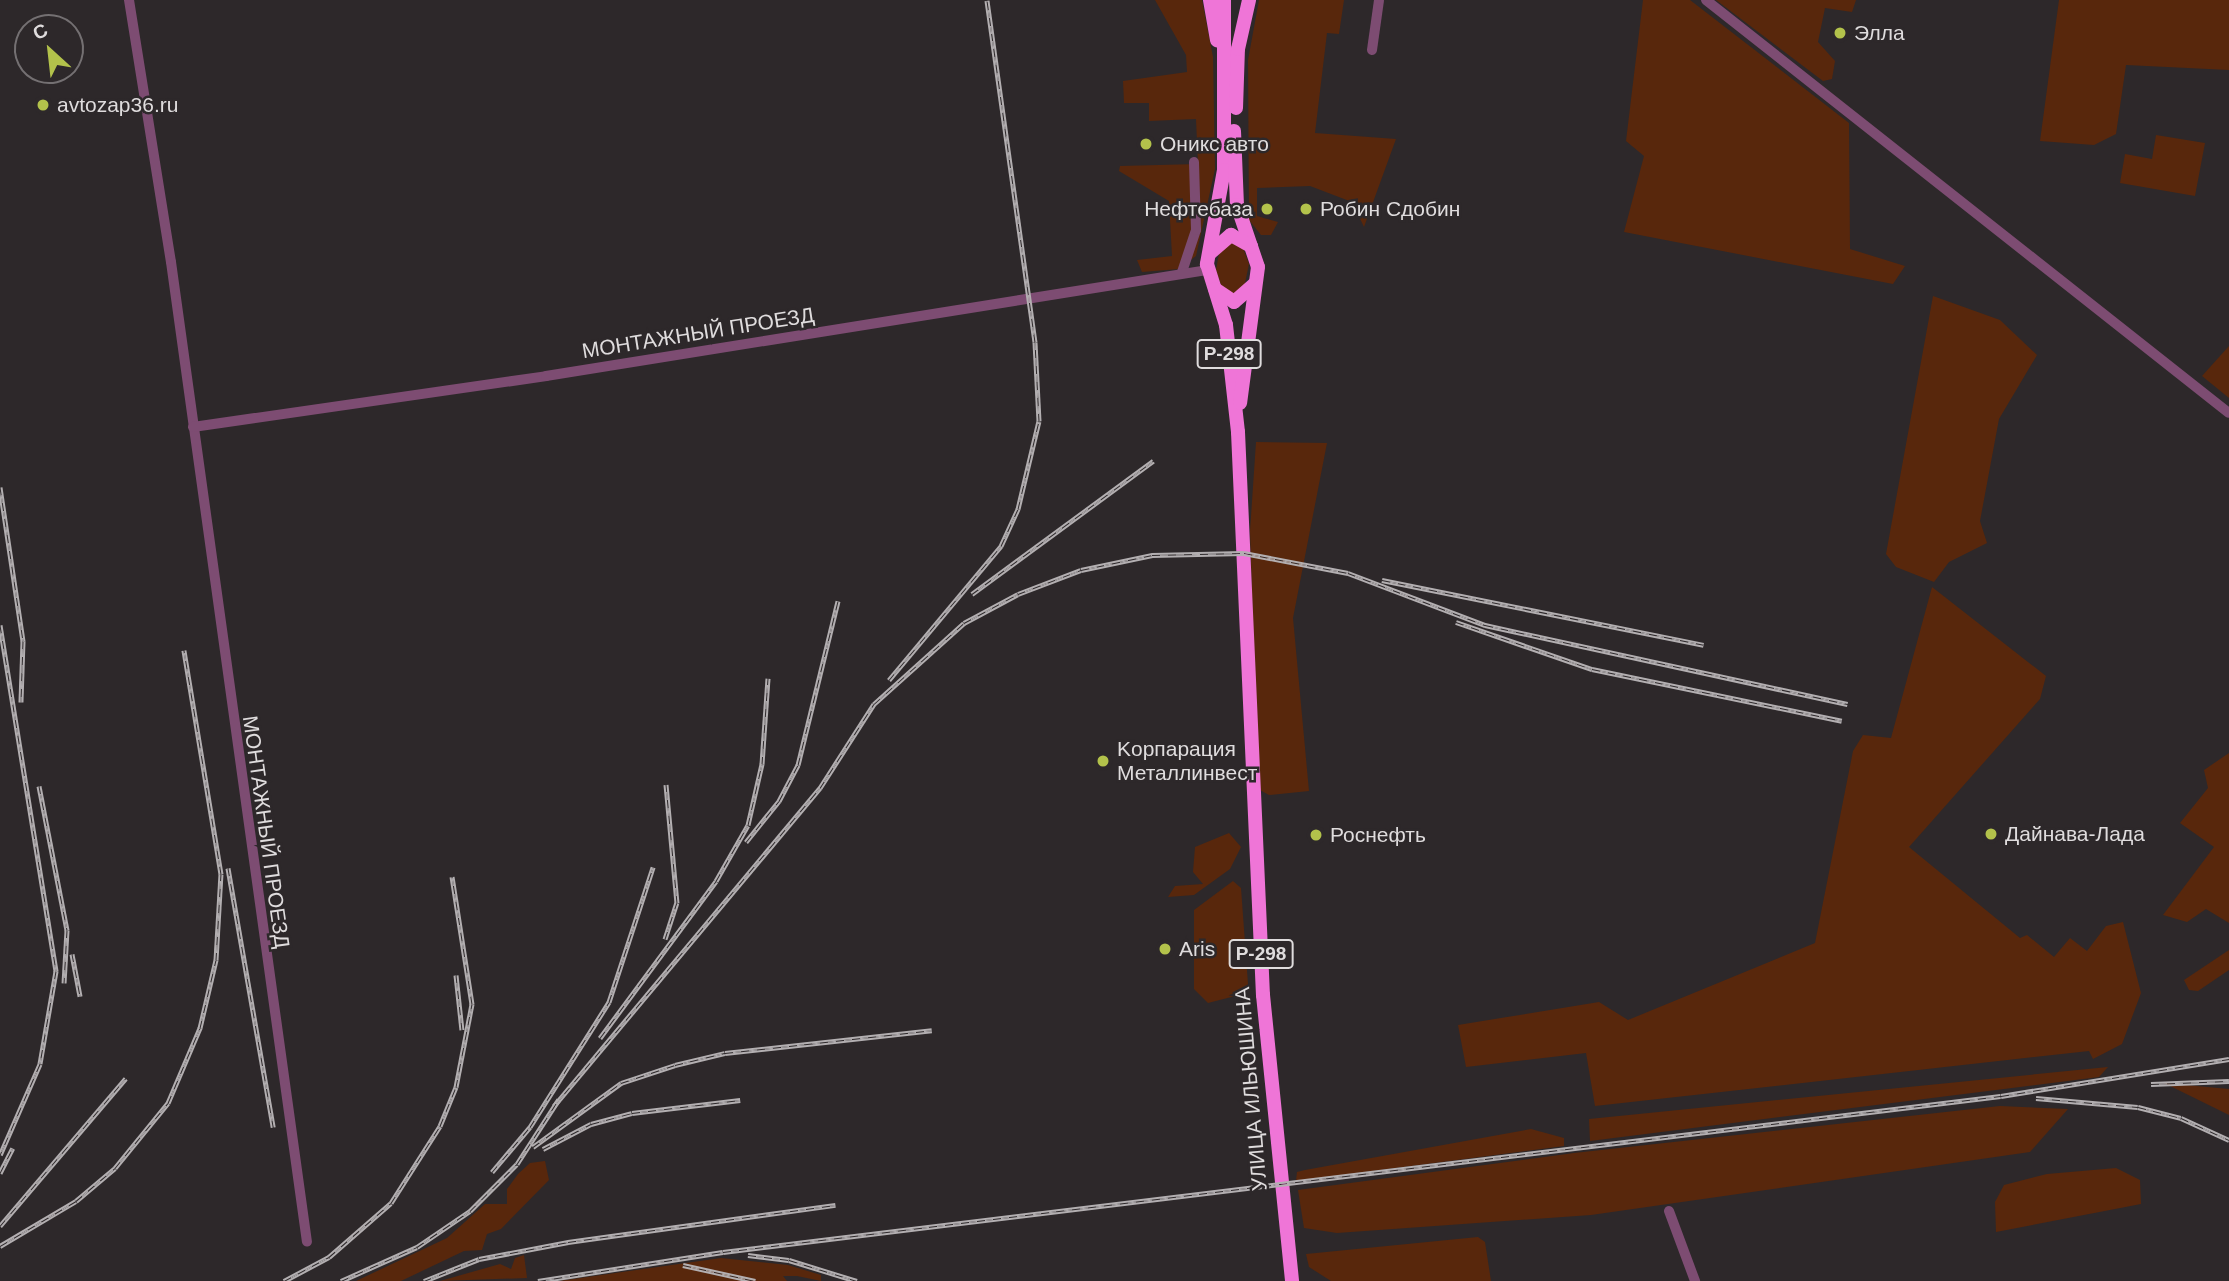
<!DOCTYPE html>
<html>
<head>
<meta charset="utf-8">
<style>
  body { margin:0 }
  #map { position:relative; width:2229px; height:1281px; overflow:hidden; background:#2d282a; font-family:Helvetica,sans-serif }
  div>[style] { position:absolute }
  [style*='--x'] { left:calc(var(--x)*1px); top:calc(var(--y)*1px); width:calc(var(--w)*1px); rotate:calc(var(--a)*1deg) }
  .green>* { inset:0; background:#58270c }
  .minor>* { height:10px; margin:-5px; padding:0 5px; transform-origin:5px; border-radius:5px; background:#7d4c72 }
  .highway>* { height:14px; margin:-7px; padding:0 7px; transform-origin:7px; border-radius:7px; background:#ef75d7 }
  .rail>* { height:5px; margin-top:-2.5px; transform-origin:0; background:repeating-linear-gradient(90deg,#2d282a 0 8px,#b3afb1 0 16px); box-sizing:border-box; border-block:2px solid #b3afb1 }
  .dots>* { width:19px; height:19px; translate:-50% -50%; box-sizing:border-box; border:4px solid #2d282a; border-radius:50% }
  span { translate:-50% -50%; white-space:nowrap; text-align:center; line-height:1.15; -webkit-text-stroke:5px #2d282a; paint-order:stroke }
  .shield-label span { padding:2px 5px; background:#2d282a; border:2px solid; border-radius:5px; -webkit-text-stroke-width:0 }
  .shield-label { font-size:19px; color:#dfdcdd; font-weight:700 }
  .poi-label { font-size:21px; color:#dfdcdd }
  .left { translate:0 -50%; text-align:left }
  .right { translate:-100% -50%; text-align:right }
  .street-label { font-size:21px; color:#dfdcdd }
  .north { position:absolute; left:14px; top:14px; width:70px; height:70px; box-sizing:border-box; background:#2d282a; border:2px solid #747072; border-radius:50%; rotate:333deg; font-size:19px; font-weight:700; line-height:28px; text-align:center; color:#dfdcdd }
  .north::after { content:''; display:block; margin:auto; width:24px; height:32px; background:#b3c24b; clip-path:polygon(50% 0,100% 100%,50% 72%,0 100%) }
</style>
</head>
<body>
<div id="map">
  <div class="green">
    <div style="clip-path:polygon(1155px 0,1202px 0,1213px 57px,1215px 169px,1196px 256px,1179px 269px,1142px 272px,1137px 260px,1172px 256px,1169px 201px,1119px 171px,1120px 166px,1198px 164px,1196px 119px,1149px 121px,1149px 103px,1124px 103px,1123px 81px,1187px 72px,1186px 55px)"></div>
    <div style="clip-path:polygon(1259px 0,1344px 0,1339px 34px,1327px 33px,1315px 133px,1396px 139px,1364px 227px,1352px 202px,1310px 186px,1257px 188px,1257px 216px,1278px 222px,1271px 235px,1261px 235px,1249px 220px,1248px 60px)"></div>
    <div style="clip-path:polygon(1643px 0,1690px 0,1849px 123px,1850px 249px,1905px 266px,1893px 284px,1624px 232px,1644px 156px,1626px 141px)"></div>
    <div style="clip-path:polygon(1716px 0,1856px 0,1852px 12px,1825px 8px,1818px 42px,1835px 61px,1832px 79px,1823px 81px)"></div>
    <div style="clip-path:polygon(2059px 0,2229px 0,2229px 70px,2126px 65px,2116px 134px,2094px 145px,2040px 141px)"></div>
    <div style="clip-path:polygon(2156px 135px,2205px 143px,2195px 196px,2120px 183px,2125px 154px,2152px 159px)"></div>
    <div style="clip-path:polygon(1231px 240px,1243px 248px,1249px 264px,1244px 288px,1233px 294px,1222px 288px,1216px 270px,1220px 248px)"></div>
    <div style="clip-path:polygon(1933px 296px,2000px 320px,2037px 355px,1999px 419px,1980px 521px,1987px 543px,1949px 562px,1934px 582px,1896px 567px,1886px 554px)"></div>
    <div style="clip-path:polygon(2229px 346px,2229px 398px,2202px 376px)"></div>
    <div style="clip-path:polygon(1256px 442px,1327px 443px,1293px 618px,1309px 791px,1269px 795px,1258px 789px,1250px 531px)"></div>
    <div style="clip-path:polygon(1932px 587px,2046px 676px,2040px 699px,1909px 847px,2020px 938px,2027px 935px,2054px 957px,2070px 938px,2087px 951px,2106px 926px,2123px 922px,2141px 993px,2122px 1044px,2093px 1059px,2089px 1051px,1595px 1106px,1586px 1053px,1466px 1067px,1458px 1025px,1599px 1002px,1628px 1020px,1815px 943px,1853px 751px,1863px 735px,1891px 738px)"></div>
    <div style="clip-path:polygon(2229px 753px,2229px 923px,2206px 909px,2187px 922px,2163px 915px,2214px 847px,2180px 823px,2208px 788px,2204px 770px)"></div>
    <div style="clip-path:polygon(1229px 833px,1241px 847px,1230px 869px,1194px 895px,1168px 897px,1175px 886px,1203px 884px,1193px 872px,1195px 847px)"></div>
    <div style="clip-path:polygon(1233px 881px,1241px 888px,1248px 984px,1243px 994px,1208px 1003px,1194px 989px,1194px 910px)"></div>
    <div style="clip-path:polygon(2229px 950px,2229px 970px,2198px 991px,2189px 990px,2184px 980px)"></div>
    <div style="clip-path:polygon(2108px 1067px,2099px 1077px,1590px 1141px,1589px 1119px)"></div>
    <div style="clip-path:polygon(2164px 1083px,2229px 1089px,2229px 1115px)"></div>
    <div style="clip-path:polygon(2000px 1106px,2068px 1109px,2030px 1152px,1591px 1215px,1337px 1233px,1304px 1228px,1298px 1190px,1574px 1153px)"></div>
    <div style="clip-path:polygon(1531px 1129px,1564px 1138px,1564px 1146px,1296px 1181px,1297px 1172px,1305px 1170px)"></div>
    <div style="clip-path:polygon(545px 1161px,549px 1180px,501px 1229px,487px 1234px,482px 1250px,464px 1251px,401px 1281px,356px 1281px,447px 1238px,485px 1204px,507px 1204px,507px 1189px,518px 1174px,530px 1163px)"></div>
    <div style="clip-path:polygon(2116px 1168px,2140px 1180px,2141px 1204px,1996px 1232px,1995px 1202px,2004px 1185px,2047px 1174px)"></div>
    <div style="clip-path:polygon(1478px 1237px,1485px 1242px,1491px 1281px,1331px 1281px,1309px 1267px,1306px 1254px)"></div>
    <div style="clip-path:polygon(524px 1255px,527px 1278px,440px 1281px,500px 1264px,511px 1269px,515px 1258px)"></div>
    <div style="clip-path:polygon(721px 1258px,788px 1265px,821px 1275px,821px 1281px,797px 1276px,783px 1276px,787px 1281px,559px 1281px)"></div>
  </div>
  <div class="minor">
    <div style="--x:129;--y:0;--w:265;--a:80.9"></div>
    <div style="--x:171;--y:262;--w:989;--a:82.1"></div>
    <div style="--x:1706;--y:0;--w:666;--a:38.3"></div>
    <div style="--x:1372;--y:50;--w:50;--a:-82"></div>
    <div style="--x:1182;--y:272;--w:44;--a:-71.6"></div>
    <div style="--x:1196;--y:230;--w:68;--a:-91.7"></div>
    <div style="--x:193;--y:427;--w:357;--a:-8.2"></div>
    <div style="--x:546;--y:376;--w:669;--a:-9.11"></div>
    <div style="--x:1669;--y:1211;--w:75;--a:69.6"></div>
  </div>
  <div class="highway">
    <div style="--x:1210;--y:0;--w:41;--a:80.1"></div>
    <div style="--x:1224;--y:0;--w:170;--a:90"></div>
    <div style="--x:1224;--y:170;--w:96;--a:100.3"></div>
    <div style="--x:1207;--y:264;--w:64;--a:72.7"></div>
    <div style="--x:1226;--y:325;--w:108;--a:83.6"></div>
    <div style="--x:1238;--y:432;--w:564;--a:87.46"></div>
    <div style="--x:1263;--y:995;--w:287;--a:84.2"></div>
    <div style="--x:1236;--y:108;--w:59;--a:-88.1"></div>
    <div style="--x:1238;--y:49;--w:50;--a:-77.3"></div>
    <div style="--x:1234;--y:131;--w:74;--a:87.7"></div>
    <div style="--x:1237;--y:205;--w:65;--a:71.3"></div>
    <div style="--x:1258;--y:267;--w:137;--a:97.5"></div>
    <div style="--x:1210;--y:253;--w:28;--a:-41"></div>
    <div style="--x:1231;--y:235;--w:23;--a:29"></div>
    <div style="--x:1215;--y:289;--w:23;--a:34"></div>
    <div style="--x:1234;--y:302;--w:28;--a:-41"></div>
  </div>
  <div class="rail">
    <div style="--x:0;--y:487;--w:156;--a:81.5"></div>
    <div style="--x:23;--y:641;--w:61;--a:91.9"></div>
    <div style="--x:1382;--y:580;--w:328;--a:11.4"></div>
    <div style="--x:972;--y:594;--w:225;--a:-36.3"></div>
    <div style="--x:1456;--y:622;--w:144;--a:19.1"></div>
    <div style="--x:1592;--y:669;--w:255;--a:11.7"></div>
    <div style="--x:0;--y:625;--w:351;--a:80.8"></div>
    <div style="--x:56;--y:971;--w:94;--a:99.8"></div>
    <div style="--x:40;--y:1064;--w:99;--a:113.7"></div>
    <div style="--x:889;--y:680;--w:175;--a:-50.1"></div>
    <div style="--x:1001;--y:546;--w:41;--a:-65.3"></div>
    <div style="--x:1018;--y:509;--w:90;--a:-76.6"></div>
    <div style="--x:1039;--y:421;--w:79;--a:-92.9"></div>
    <div style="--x:1035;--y:342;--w:345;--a:-98"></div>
    <div style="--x:39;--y:786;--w:147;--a:79"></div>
    <div style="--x:67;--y:930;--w:53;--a:93.2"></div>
    <div style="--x:746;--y:842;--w:53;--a:-51.2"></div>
    <div style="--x:779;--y:801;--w:41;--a:-62.2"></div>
    <div style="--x:798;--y:765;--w:169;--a:-76.3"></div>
    <div style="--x:228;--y:868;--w:263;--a:80.1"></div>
    <div style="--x:665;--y:939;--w:38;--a:-72"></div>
    <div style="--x:677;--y:903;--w:119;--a:-95.3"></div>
    <div style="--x:72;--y:954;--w:43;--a:79.2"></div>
    <div style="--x:456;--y:975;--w:55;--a:83.8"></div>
    <div style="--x:600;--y:1038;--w:195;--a:-53.5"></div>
    <div style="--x:716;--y:881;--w:64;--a:-60.3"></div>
    <div style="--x:748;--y:825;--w:63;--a:-77.1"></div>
    <div style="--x:762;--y:764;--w:86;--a:-86"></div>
    <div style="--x:2151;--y:1084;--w:78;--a:-2.2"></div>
    <div style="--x:2036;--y:1098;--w:102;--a:5"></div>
    <div style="--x:2138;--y:1107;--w:44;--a:14.3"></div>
    <div style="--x:2181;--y:1118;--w:53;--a:24.6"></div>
    <div style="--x:554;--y:1106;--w:415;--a:-50.1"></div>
    <div style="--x:820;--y:788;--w:100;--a:-57.3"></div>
    <div style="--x:874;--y:704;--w:121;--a:-42"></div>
    <div style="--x:964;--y:623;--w:61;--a:-28.2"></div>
    <div style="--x:1018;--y:594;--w:67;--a:-20.9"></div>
    <div style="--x:1081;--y:570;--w:73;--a:-11.9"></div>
    <div style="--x:1152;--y:555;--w:92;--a:-1.2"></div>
    <div style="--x:1244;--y:553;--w:106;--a:10.9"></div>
    <div style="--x:1348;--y:573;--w:147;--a:20.8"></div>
    <div style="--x:1485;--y:625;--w:371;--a:12.3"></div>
    <div style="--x:533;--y:1147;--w:109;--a:-36"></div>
    <div style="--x:621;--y:1083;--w:57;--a:-18.4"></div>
    <div style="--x:675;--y:1065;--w:51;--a:-13.5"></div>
    <div style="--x:725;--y:1053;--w:208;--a:-6.3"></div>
    <div style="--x:543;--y:1149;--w:54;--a:-27.5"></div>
    <div style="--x:591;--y:1124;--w:42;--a:-15"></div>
    <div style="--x:632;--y:1113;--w:109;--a:-6.9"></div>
    <div style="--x:492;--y:1172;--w:59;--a:-49.8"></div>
    <div style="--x:530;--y:1127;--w:148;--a:-57.7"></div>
    <div style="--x:609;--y:1002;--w:142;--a:-71.9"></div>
    <div style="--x:0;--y:1173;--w:28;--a:-63"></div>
    <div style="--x:0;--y:1226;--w:194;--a:-49.6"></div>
    <div style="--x:0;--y:1246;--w:88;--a:-30.6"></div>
    <div style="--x:76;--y:1201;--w:51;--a:-40.2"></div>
    <div style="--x:115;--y:1168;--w:84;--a:-50.8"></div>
    <div style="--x:168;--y:1103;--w:82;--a:-66.9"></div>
    <div style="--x:200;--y:1028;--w:70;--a:-76.8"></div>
    <div style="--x:216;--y:960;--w:86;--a:-86.7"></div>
    <div style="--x:221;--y:874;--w:227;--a:-99.4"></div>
    <div style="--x:748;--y:1255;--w:41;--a:7"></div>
    <div style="--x:789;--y:1260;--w:71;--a:17.2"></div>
    <div style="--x:683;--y:1265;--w:74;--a:12.5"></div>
    <div style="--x:284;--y:1281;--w:51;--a:-28.1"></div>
    <div style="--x:329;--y:1257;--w:82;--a:-41.1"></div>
    <div style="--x:391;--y:1203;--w:91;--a:-57.5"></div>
    <div style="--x:440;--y:1126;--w:42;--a:-67.7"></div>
    <div style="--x:456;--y:1087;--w:85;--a:-79.1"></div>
    <div style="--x:472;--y:1004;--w:129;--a:-98.9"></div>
    <div style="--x:341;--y:1281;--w:83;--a:-24.1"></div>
    <div style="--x:417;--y:1247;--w:64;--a:-34.2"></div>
    <div style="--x:470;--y:1211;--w:66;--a:-45"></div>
    <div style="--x:517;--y:1164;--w:77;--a:-57.1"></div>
    <div style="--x:424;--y:1281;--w:59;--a:-21.8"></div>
    <div style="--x:479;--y:1259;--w:91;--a:-10.8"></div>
    <div style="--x:568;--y:1242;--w:270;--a:-7.9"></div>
    <div style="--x:538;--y:1281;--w:187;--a:-8.9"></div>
    <div style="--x:723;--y:1252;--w:1287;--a:-6.96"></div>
    <div style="--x:2001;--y:1096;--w:231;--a:-9.2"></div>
  </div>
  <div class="dots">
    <div style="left:1840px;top:33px;background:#b3c24b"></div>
    <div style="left:43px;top:105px;background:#b3c24b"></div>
    <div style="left:1146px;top:144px;background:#b3c24b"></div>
    <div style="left:1267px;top:209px;background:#b3c24b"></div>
    <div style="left:1306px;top:209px;background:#b3c24b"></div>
    <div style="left:1103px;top:761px;background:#b3c24b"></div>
    <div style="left:1991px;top:834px;background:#b3c24b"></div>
    <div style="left:1316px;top:835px;background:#b3c24b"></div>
    <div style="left:1165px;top:949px;background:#b3c24b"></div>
  </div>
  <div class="shield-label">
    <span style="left:1229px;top:354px">Р-298</span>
    <span style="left:1261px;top:954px">Р-298</span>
  </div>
  <div class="poi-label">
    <span class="left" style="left:1854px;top:33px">Элла</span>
    <span class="left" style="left:57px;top:105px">avtozap36.ru</span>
    <span class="left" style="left:1160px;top:144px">Оникс авто</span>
    <span class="right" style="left:1253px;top:209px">Нефтебаза</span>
    <span class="left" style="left:1320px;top:209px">Робин Сдобин</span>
    <span class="left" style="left:1117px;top:761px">Kорпарация<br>Металлинвест</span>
    <span class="left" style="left:2005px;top:834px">Дайнава-Лада</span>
    <span class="left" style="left:1330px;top:835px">Роснефть</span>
    <span class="left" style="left:1179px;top:949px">Aris</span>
  </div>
  <div class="street-label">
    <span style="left:698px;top:333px;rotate:-9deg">МОНТАЖНЫЙ ПРОЕЗД</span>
    <span style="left:266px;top:832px;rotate:82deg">МОНТАЖНЫЙ ПРОЕЗД</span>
    <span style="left:1251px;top:1089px;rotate:-95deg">УЛИЦА ИЛЬЮШИНА</span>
  </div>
  <div class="north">С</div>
</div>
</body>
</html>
